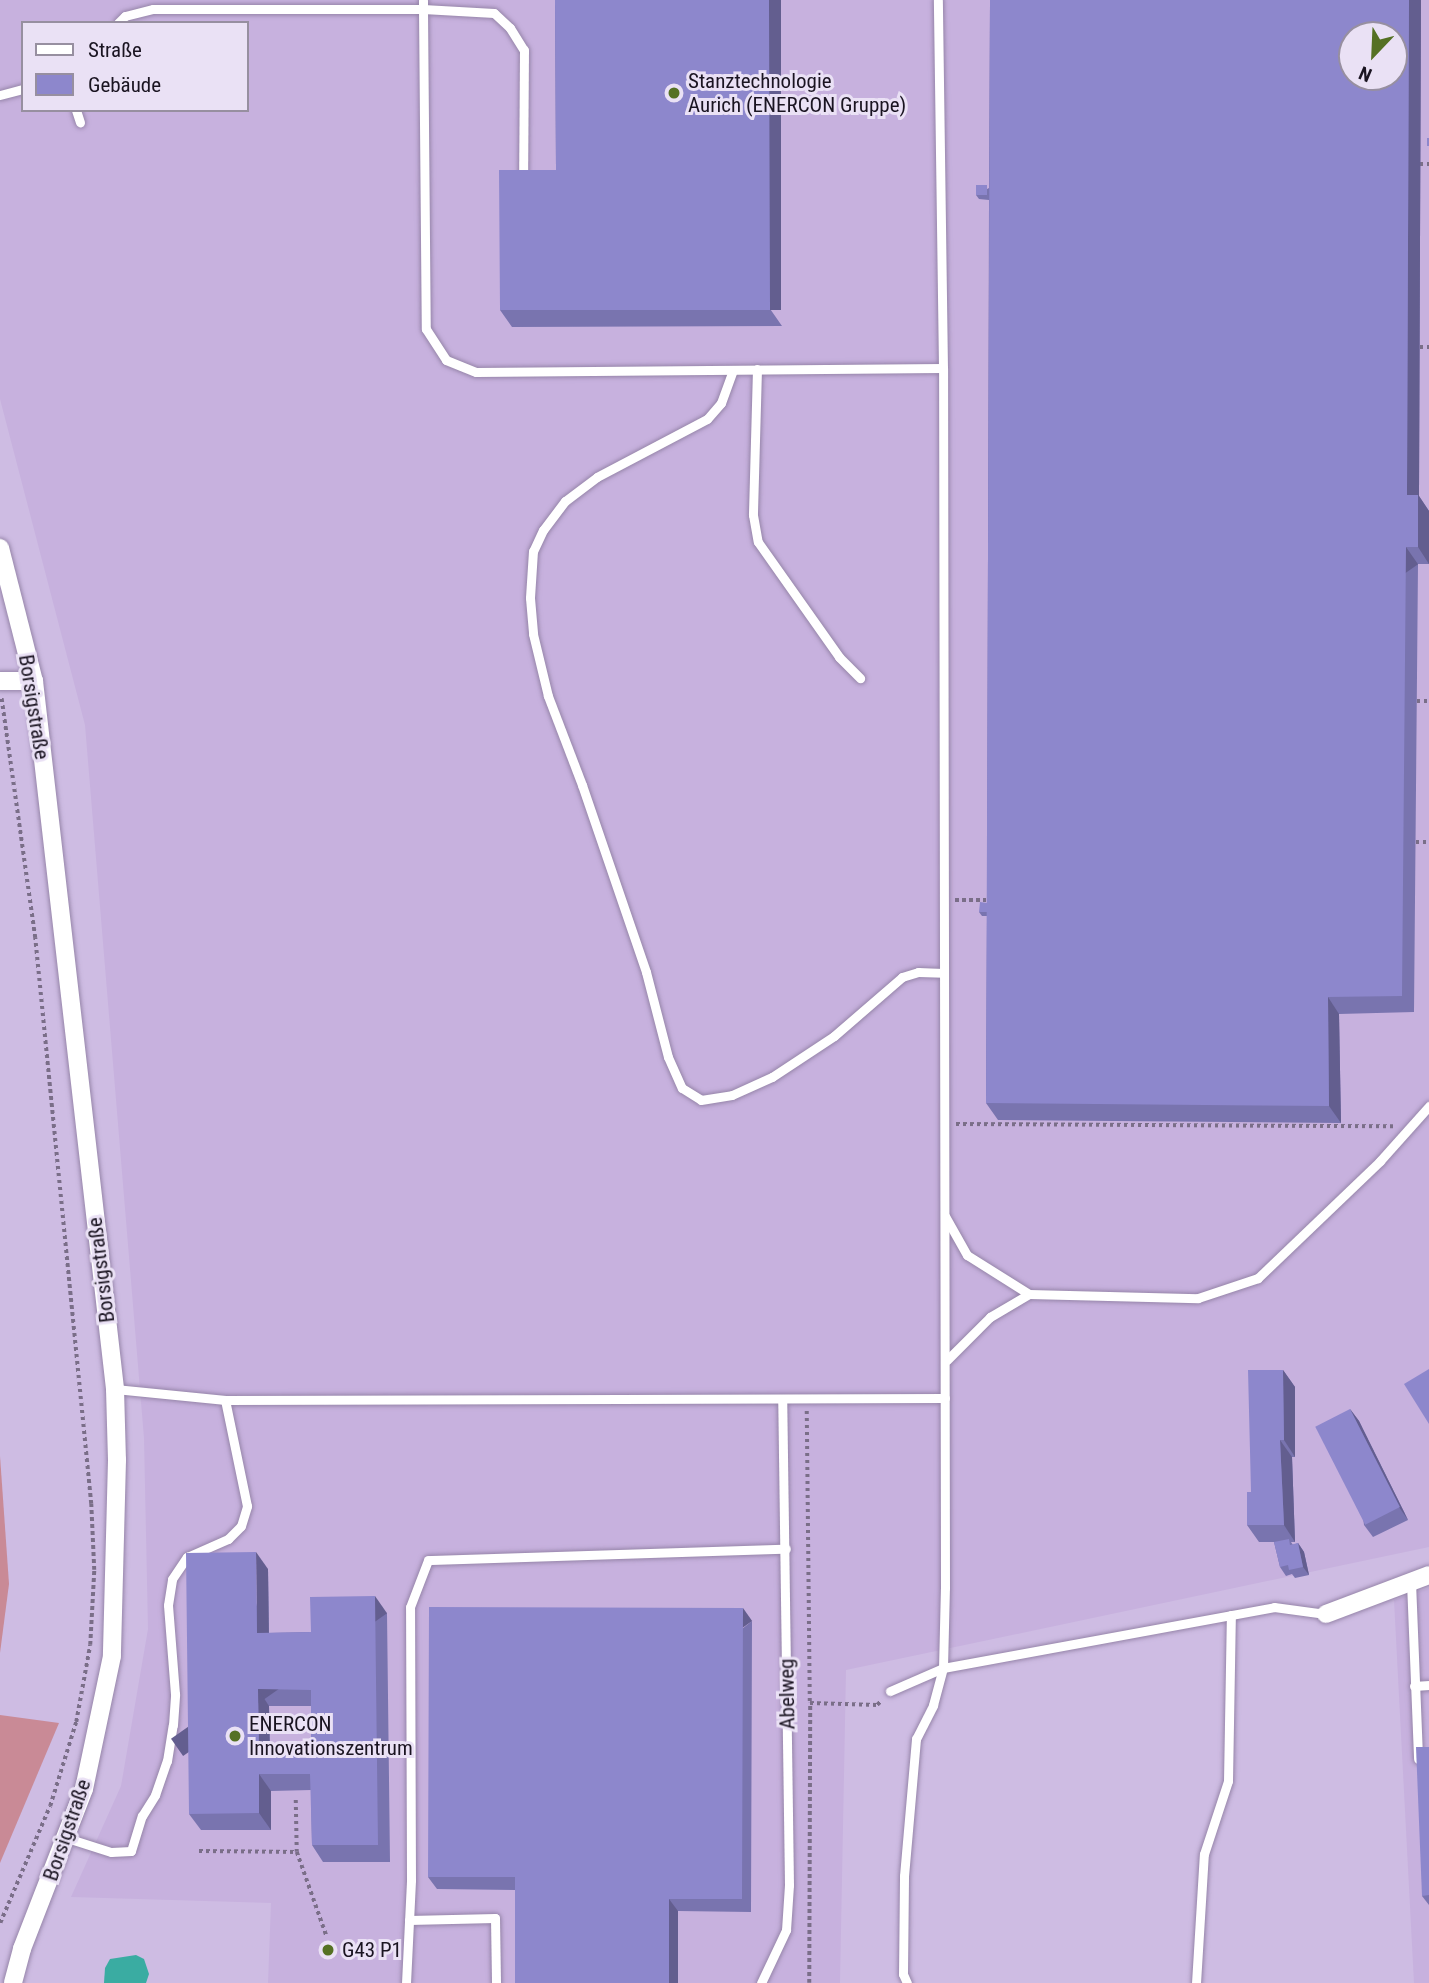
<!DOCTYPE html>
<html>
<head>
<meta charset="utf-8">
<style>
  body { margin:0 }
  #map { position:relative; width:1429px; height:1983px; overflow:hidden; background:#cebce3; font-family:"Roboto Condensed",sans-serif }
  div>[style] { position:absolute }
  [style*='--x'] { left:calc(var(--x)*1px); top:calc(var(--y)*1px); width:calc(var(--w)*1px); rotate:calc(var(--a)*1deg) }
  .built>* { inset:0; background:#c7b1de }
  .green>* { inset:0; background:#c98a96 }
  .water>* { inset:0; background:#3aaca2 }
  .path>* { height:3.5px; margin-top:-1.75px; transform-origin:0; background:repeating-linear-gradient(90deg,#7a6e88 0 3.5px,transparent 0 7px) }
  .roads { filter:drop-shadow(0 0 2px #9685a9) drop-shadow(0 0 2px #9685a9) }
  .service>* { height:9px; margin:-4.5px; padding:0 4.5px; transform-origin:4.5px; border-radius:4.5px; background:#fff }
  .minor>* { height:18px; margin:-9px; padding:0 9px; transform-origin:9px; border-radius:9px; background:#fff }
  .wall>* { inset:0; background:#7974af }
  .shaded-wall>* { inset:0; background:#635e8f; transform-origin:0 0 }
  .building>* { inset:0; background:#8d87cc; transform-origin:0 0 }
  .dots>* { width:19px; height:19px; translate:-50% -50%; box-sizing:border-box; border:4px solid #eae1f5; border-radius:50% }
  span { translate:-50% -50%; white-space:nowrap; text-align:center; line-height:1.15; -webkit-text-stroke:6px #eae1f5; paint-order:stroke }
  .poi-label { font-size:21px; color:#1a1421 }
  .left { translate:0 -50%; text-align:left }
  .street-label { font-size:21px; color:#1a1421 }
  .legend { position:absolute; left:21px; top:21px; width:228px; height:91px; box-sizing:border-box; background:#eae1f5; border:2px solid #978fa0; margin:0; padding:9px 12px; list-style:none; font-size:21px; color:#1a1421 }
  .legend li { display:flex; align-items:center; gap:14px; height:35px }
  .legend b { width:35px; border:2px solid #978fa0 }
  .north { position:absolute; left:1338px; top:21px; width:70px; height:70px; box-sizing:border-box; background:#eae1f5; border:2px solid #978fa0; border-radius:50%; rotate:203deg; font-size:19px; font-weight:700; line-height:28px; text-align:center; color:#1a1421 }
  .north::after { content:''; display:block; margin:auto; width:24px; height:32px; background:#557124; clip-path:polygon(50% 0,100% 100%,50% 72%,0 100%) }
</style>
</head>
<body>
<div id="map">
  <div class="built">
    <div style="clip-path:polygon(evenodd,0 0,1429px 0,1429px 1547px,846px 1670px,840px 1983px,268px 1983px,271px 1903px,71px 1897px,121px 1786px,148px 1629px,144px 1438px,85px 725px,0 399px,0 0,23px 23px,247px 23px,247px 110px,23px 110px,23px 23px,0 0,1352px 35px,1394px 35px,1394px 77px,1352px 77px,1352px 35px)"></div>
    <div style="clip-path:polygon(1429px 1588px,1429px 1983px,1414px 1983px,1394px 1600px)"></div>
  </div>
  <div class="green">
    <div style="clip-path:polygon(0 1456px,9px 1584px,0 1653px)"></div>
    <div style="clip-path:polygon(0 1715px,59px 1723px,0 1863px)"></div>
  </div>
  <div class="water">
    <div style="clip-path:polygon(136px 1955px,144px 1959px,149px 1974px,146px 1983px,104px 1983px,105px 1968px,110px 1959px)"></div>
  </div>
  <div class="path">
    <div style="--x:1420;--y:164;--w:9;--a:0"></div>
    <div style="--x:1420;--y:347;--w:9;--a:0"></div>
    <div style="--x:1417;--y:701;--w:12;--a:0"></div>
    <div style="--x:1416;--y:842;--w:13;--a:0"></div>
    <div style="--x:955;--y:900;--w:35;--a:0"></div>
    <div style="--x:956;--y:1124;--w:437;--a:0.3"></div>
    <div style="--x:807;--y:1411;--w:292;--a:89.4"></div>
    <div style="--x:296;--y:1800;--w:52;--a:88.9"></div>
    <div style="--x:297;--y:1852;--w:90;--a:70.6"></div>
    <div style="--x:199;--y:1851;--w:98;--a:0.6"></div>
    <div style="--x:0;--y:1923;--w:127;--a:-66.9"></div>
    <div style="--x:50;--y:1806;--w:88;--a:-72.8"></div>
    <div style="--x:76;--y:1722;--w:78;--a:-79.7"></div>
    <div style="--x:90;--y:1645;--w:75;--a:-86.9"></div>
    <div style="--x:94;--y:1570;--w:66;--a:-92.6"></div>
    <div style="--x:91;--y:1504;--w:569;--a:-95.65"></div>
    <div style="--x:35;--y:938;--w:243;--a:-98"></div>
    <div style="--x:809;--y:1983;--w:280;--a:-89.8"></div>
    <div style="--x:810;--y:1703;--w:67;--a:1.7"></div>
    <div style="--x:877;--y:1705;--w:7;--a:-45"></div>
  </div>
  <div class="roads">
    <div class="service">
      <div style="--x:423;--y:0;--w:9;--a:90"></div>
      <div style="--x:423;--y:9;--w:71;--a:3.2"></div>
      <div style="--x:494;--y:13;--w:22;--a:43"></div>
      <div style="--x:510;--y:28;--w:26;--a:58"></div>
      <div style="--x:524;--y:50;--w:131;--a:90.4"></div>
      <div style="--x:118;--y:23;--w:10;--a:-45"></div>
      <div style="--x:125;--y:16;--w:29;--a:-14"></div>
      <div style="--x:153;--y:9;--w:270;--a:0"></div>
      <div style="--x:423;--y:9;--w:320;--a:89.5"></div>
      <div style="--x:426;--y:329;--w:37;--a:57"></div>
      <div style="--x:446;--y:360;--w:32;--a:22"></div>
      <div style="--x:476;--y:372;--w:467;--a:-0.5"></div>
      <div style="--x:0;--y:95;--w:24;--a:-15"></div>
      <div style="--x:76;--y:110;--w:13;--a:72"></div>
      <div style="--x:757;--y:369;--w:146;--a:91.6"></div>
      <div style="--x:753;--y:515;--w:27;--a:80"></div>
      <div style="--x:758;--y:542;--w:141;--a:54.8"></div>
      <div style="--x:839;--y:657;--w:30;--a:45"></div>
      <div style="--x:733;--y:370;--w:35;--a:110"></div>
      <div style="--x:721;--y:403;--w:21;--a:131"></div>
      <div style="--x:707;--y:419;--w:124;--a:152.2"></div>
      <div style="--x:597;--y:477;--w:40;--a:143"></div>
      <div style="--x:565;--y:501;--w:36;--a:127"></div>
      <div style="--x:543;--y:530;--w:23;--a:115"></div>
      <div style="--x:533;--y:551;--w:47;--a:93.7"></div>
      <div style="--x:530;--y:598;--w:36;--a:85"></div>
      <div style="--x:533;--y:634;--w:64;--a:76.4"></div>
      <div style="--x:548;--y:696;--w:95;--a:69.1"></div>
      <div style="--x:582;--y:785;--w:198;--a:71.1"></div>
      <div style="--x:646;--y:972;--w:88;--a:75.5"></div>
      <div style="--x:668;--y:1057;--w:34;--a:66"></div>
      <div style="--x:682;--y:1088;--w:22;--a:32"></div>
      <div style="--x:701;--y:1100;--w:31;--a:-9"></div>
      <div style="--x:732;--y:1095;--w:44;--a:-24.2"></div>
      <div style="--x:772;--y:1077;--w:74;--a:-33.5"></div>
      <div style="--x:834;--y:1036;--w:90;--a:-40.9"></div>
      <div style="--x:902;--y:977;--w:17;--a:-17"></div>
      <div style="--x:918;--y:972;--w:25;--a:2"></div>
      <div style="--x:945;--y:1216;--w:45;--a:60.6"></div>
      <div style="--x:967;--y:1255;--w:73;--a:32.2"></div>
      <div style="--x:1029;--y:1294;--w:169;--a:1.4"></div>
      <div style="--x:1198;--y:1298;--w:63;--a:-18.4"></div>
      <div style="--x:1258;--y:1278;--w:169;--a:-43.8"></div>
      <div style="--x:1380;--y:1161;--w:74;--a:-48.3"></div>
      <div style="--x:947;--y:1360;--w:61;--a:-45"></div>
      <div style="--x:990;--y:1317;--w:45;--a:-30.5"></div>
      <div style="--x:115;--y:1389;--w:111;--a:5.7"></div>
      <div style="--x:225;--y:1400;--w:720;--a:-0.16"></div>
      <div style="--x:1411;--y:1582;--w:177;--a:87.7"></div>
      <div style="--x:1414;--y:1686;--w:15;--a:-4"></div>
      <div style="--x:890;--y:1691;--w:58;--a:-23.5"></div>
      <div style="--x:943;--y:1668;--w:337;--a:-10.4"></div>
      <div style="--x:1274;--y:1607;--w:52;--a:7.7"></div>
      <div style="--x:67;--y:1838;--w:46;--a:17.7"></div>
      <div style="--x:111;--y:1852;--w:20;--a:-3"></div>
      <div style="--x:131;--y:1851;--w:37;--a:-73"></div>
      <div style="--x:142;--y:1816;--w:25;--a:-58"></div>
      <div style="--x:155;--y:1795;--w:36;--a:-71"></div>
      <div style="--x:167;--y:1761;--w:36;--a:-81"></div>
      <div style="--x:173;--y:1725;--w:31;--a:-86"></div>
      <div style="--x:175;--y:1694;--w:89;--a:-94.5"></div>
      <div style="--x:168;--y:1605;--w:26;--a:-81"></div>
      <div style="--x:172;--y:1579;--w:27;--a:-56"></div>
      <div style="--x:187;--y:1557;--w:45;--a:-23.7"></div>
      <div style="--x:228;--y:1539;--w:18;--a:-45"></div>
      <div style="--x:241;--y:1526;--w:21;--a:-73"></div>
      <div style="--x:247;--y:1506;--w:108;--a:-101.7"></div>
      <div style="--x:409;--y:1920;--w:86;--a:-1.3"></div>
      <div style="--x:495;--y:1918;--w:65;--a:89.1"></div>
      <div style="--x:406;--y:1983;--w:103;--a:-87.2"></div>
      <div style="--x:411;--y:1880;--w:273;--a:-90.2"></div>
      <div style="--x:410;--y:1607;--w:50;--a:-69"></div>
      <div style="--x:428;--y:1560;--w:358;--a:-1.8"></div>
      <div style="--x:761;--y:1983;--w:59;--a:-64.7"></div>
      <div style="--x:786;--y:1930;--w:45;--a:-86.2"></div>
      <div style="--x:789;--y:1885;--w:485;--a:-90.8"></div>
      <div style="--x:907;--y:1983;--w:10;--a:-114"></div>
      <div style="--x:903;--y:1974;--w:98;--a:-89.4"></div>
      <div style="--x:904;--y:1876;--w:138;--a:-85"></div>
      <div style="--x:916;--y:1739;--w:38;--a:-63"></div>
      <div style="--x:933;--y:1705;--w:38;--a:-75"></div>
      <div style="--x:943;--y:1668;--w:80;--a:-88.6"></div>
      <div style="--x:945;--y:1588;--w:1220;--a:-90.09"></div>
      <div style="--x:943;--y:368;--w:368;--a:-90.8"></div>
      <div style="--x:1196;--y:1983;--w:129;--a:-86.5"></div>
      <div style="--x:1204;--y:1854;--w:77;--a:-71.8"></div>
      <div style="--x:1228;--y:1781;--w:166;--a:-89"></div>
    </div>
    <div class="minor">
      <div style="--x:0;--y:548;--w:137;--a:75.7"></div>
      <div style="--x:34;--y:681;--w:713;--a:83.47"></div>
      <div style="--x:115;--y:1389;--w:71;--a:88.4"></div>
      <div style="--x:117;--y:1460;--w:196;--a:91.5"></div>
      <div style="--x:112;--y:1656;--w:136;--a:101.9"></div>
      <div style="--x:84;--y:1789;--w:172;--a:111.2"></div>
      <div style="--x:22;--y:1949;--w:35;--a:105"></div>
      <div style="--x:0;--y:681;--w:34;--a:0"></div>
      <div style="--x:1326;--y:1614;--w:110;--a:-20.7"></div>
    </div>
  </div>
  <div class="wall">
    <div style="clip-path:polygon(555px 0,782px 326px,512px 327px,500px 310px,556px 170px)"></div>
    <div style="clip-path:polygon(990px 0,1421px 0,1419px 496px,1429px 511px,1429px 564px,1418px 564px,1414px 1012px,1339px 1014px,1341px 1123px,998px 1120px,986px 1103px,987px 916px,982px 916px,979px 912px,987px 903px,989px 200px,979px 199px,976px 195px,989px 188px)"></div>
    <div style="clip-path:polygon(1283px 1370px,1295px 1387px,1295px 1457px,1292px 1457px,1295px 1542px,1291px 1542px,1293px 1545px,1298px 1543px,1304px 1552px,1309px 1575px,1295px 1578px,1292px 1574px,1286px 1576px,1280px 1567px,1274px 1542px,1259px 1542px,1247px 1525px,1251px 1492px)"></div>
    <div style="clip-path:polygon(1350px 1409px,1359px 1421px,1408px 1520px,1373px 1537px,1364px 1525px)"></div>
    <div style="clip-path:polygon(evenodd,268px 1569px,269px 1633px,311px 1632px,387px 1613px,390px 1862px,323px 1862px,312px 1845px,311px 1790px,271px 1791px,271px 1830px,201px 1830px,189px 1814px,268px 1569px,269px 1706px,311px 1706px,311px 1749px,270px 1749px,269px 1706px)"></div>
    <div style="clip-path:polygon(752px 1621px,751px 1912px,678px 1911px,515px 1890px,437px 1889px,428px 1877px)"></div>
    <div style="clip-path:polygon(1429px 1747px,1429px 1905px,1422px 1896px)"></div>
  </div>
  <div class="shaded-wall">
    <div style="left:769px;top:0;width:12px;height:310px"></div>
    <div style="clip-path:polygon(1409px 0,1421px 0,1419px 496px,1429px 511px,1429px 564px,1418px 547px,1407px 495px)"></div>
    <div style="left:1406px;top:547px;width:21px;height:449px;rotate:55deg"></div>
    <div style="clip-path:polygon(1328px 997px,1339px 1014px,1341px 1123px,1329px 1106px)"></div>
    <div style="clip-path:polygon(1283px 1370px,1295px 1387px,1295px 1457px,1284px 1440px)"></div>
    <div style="clip-path:polygon(1350px 1409px,1359px 1421px,1408px 1520px,1399px 1507px)"></div>
    <div style="clip-path:polygon(1280px 1440px,1292px 1457px,1295px 1542px,1284px 1525px)"></div>
    <div style="clip-path:polygon(1298px 1543px,1304px 1552px,1309px 1575px,1303px 1567px)"></div>
    <div style="clip-path:polygon(256px 1552px,268px 1569px,269px 1650px,257px 1633px)"></div>
    <div style="left:375px;top:1596px;width:21px;height:249px;rotate:55deg"></div>
    <div style="left:743px;top:1608px;width:16px;height:291px;rotate:55deg"></div>
    <div style="clip-path:polygon(258px 1689px,269px 1706px,270px 1765px,259px 1749px)"></div>
    <div style="clip-path:polygon(259px 1774px,271px 1791px,271px 1830px,259px 1813px)"></div>
    <div style="clip-path:polygon(669px 1899px,678px 1911px,678px 1983px,669px 1983px)"></div>
  </div>
  <div class="building">
    <div style="clip-path:polygon(555px 0,769px 0,770px 310px,500px 310px,499px 170px,556px 170px)"></div>
    <div style="clip-path:polygon(evenodd,990px 0,1409px 0,1407px 495px,1418px 495px,1418px 547px,1406px 547px,1402px 996px,1328px 997px,1329px 1106px,986px 1103px,990px 0,1352px 35px,1394px 35px,1394px 77px,1352px 77px,1352px 35px)"></div>
    <div style="left:1427px;top:138px;width:2px;height:8px"></div>
    <div style="left:976px;top:185px;width:11px;height:10px"></div>
    <div style="clip-path:polygon(980px 902px,987px 903px,987px 912px,979px 912px)"></div>
    <div style="clip-path:polygon(1429px 1369px,1429px 1424px,1404px 1384px)"></div>
    <div style="clip-path:polygon(1248px 1370px,1283px 1370px,1284px 1440px,1280px 1440px,1284px 1525px,1247px 1525px,1247px 1492px,1251px 1492px)"></div>
    <div style="left:1350px;top:1409px;width:110px;height:39px;rotate:63deg"></div>
    <div style="clip-path:polygon(1289px 1539px,1290px 1545px,1298px 1543px,1303px 1567px,1289px 1570px,1288px 1565px,1280px 1567px,1274px 1542px)"></div>
    <div style="clip-path:polygon(evenodd,256px 1552px,257px 1633px,311px 1632px,310px 1597px,375px 1596px,378px 1845px,312px 1845px,310px 1774px,259px 1774px,259px 1813px,189px 1814px,186px 1553px,256px 1552px,258px 1689px,311px 1690px,311px 1749px,259px 1749px,258px 1689px)"></div>
    <div style="clip-path:polygon(429px 1607px,743px 1608px,742px 1899px,669px 1899px,669px 1983px,515px 1983px,515px 1877px,428px 1877px)"></div>
    <div style="clip-path:polygon(1416px 1747px,1429px 1747px,1429px 1895px,1422px 1896px)"></div>
  </div>
  <div class="dots">
    <div style="left:674px;top:93px;background:#557124"></div>
    <div style="left:235px;top:1736px;background:#557124"></div>
    <div style="left:328px;top:1950px;background:#557124"></div>
  </div>
  <div class="poi-label">
    <span class="left" style="left:688px;top:93px">Stanztechnologie<br>Aurich (ENERCON Gruppe)</span>
    <span class="left" style="left:249px;top:1736px">ENERCON<br>Innovationszentrum</span>
    <span class="left" style="left:342px;top:1950px">G43 P1</span>
  </div>
  <div class="street-label">
    <span style="left:34px;top:707px;rotate:81deg">Borsigstraße</span>
    <span style="left:101px;top:1270px;rotate:-97deg">Borsigstraße</span>
    <span style="left:787px;top:1694px;rotate:-91deg">Abelweg</span>
    <span style="left:67px;top:1830px;rotate:-71deg">Borsigstraße</span>
  </div>
  <ul class="legend">
  <li><b style="height:9px;background:#fff"></b>Straße</li>
  <li><b style="height:19px;background:#8d87cc"></b>Gebäude</li>
  </ul>
  <div class="north">N</div>
</div>
</body>
</html>
